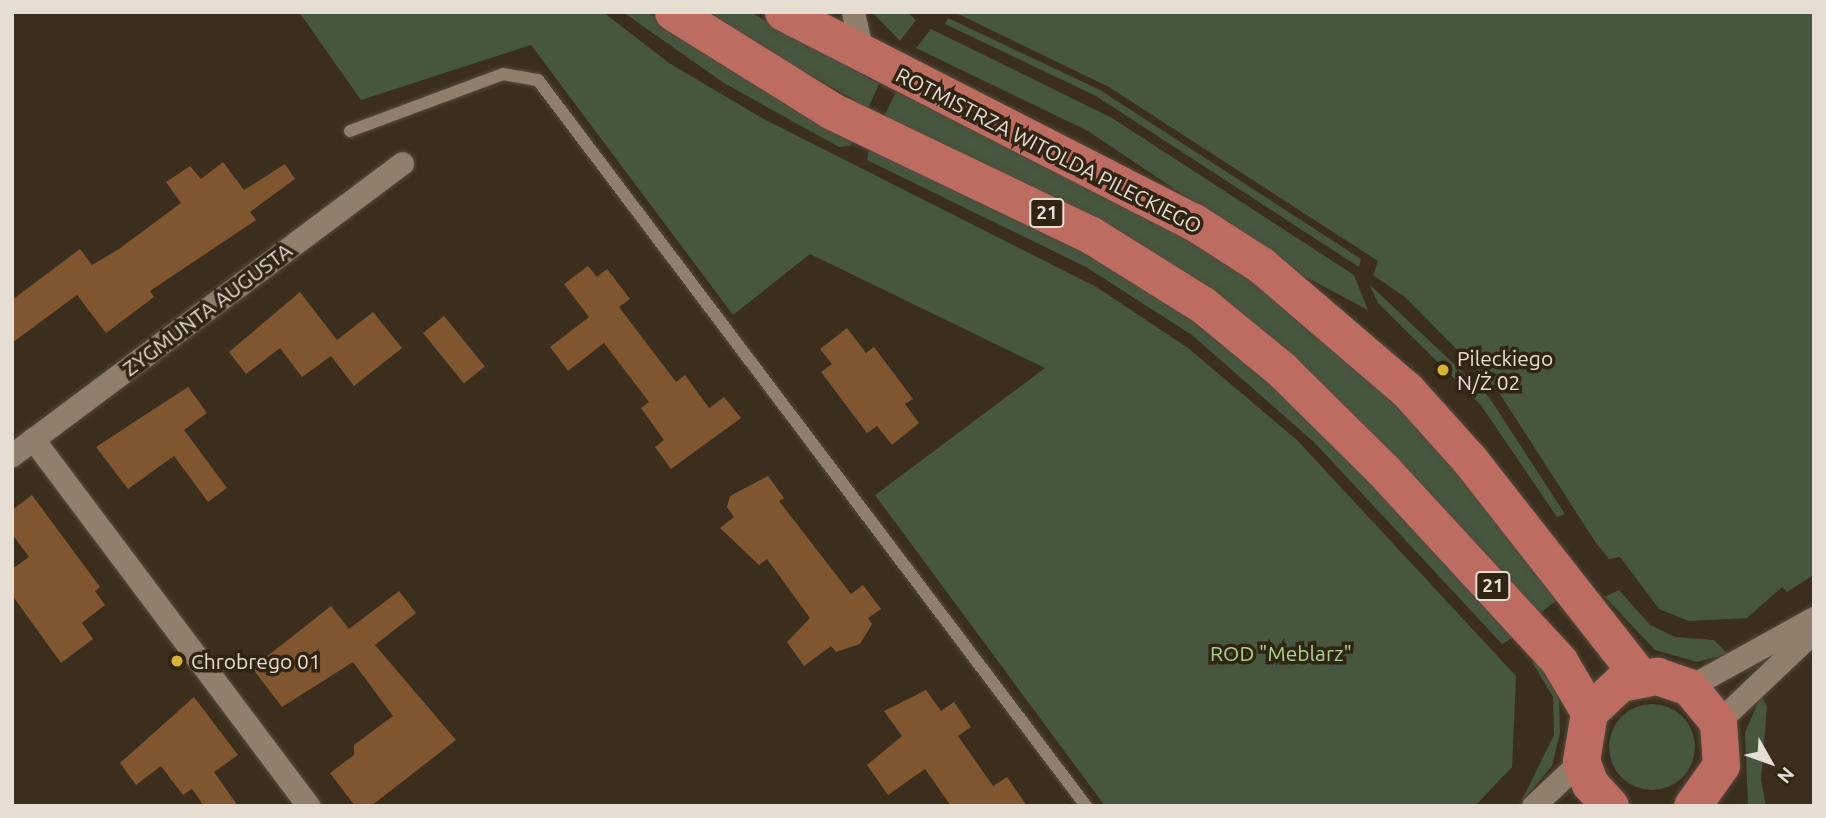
<!DOCTYPE html>
<html>
<head>
<meta charset="utf-8">
<style>
  body { margin:0 }
  #map { position:relative; width:1826px; height:818px; overflow:hidden; background:#3b2e1d; font-family:Ubuntu,sans-serif }
  div>[style] { position:absolute }
  [style*='--x'] { left:calc(var(--x)*1px); top:calc(var(--y)*1px); width:calc(var(--w)*1px); rotate:calc(var(--a)*1deg) }
  .green>* { inset:0; background:#46573e }
  .round { border-radius:50% }
  .building>* { inset:0; background:#805631; transform-origin:0 0 }
  .roads { filter:drop-shadow(0 0 2px #554a3b) drop-shadow(0 0 2px #554a3b) }
  .lane>* { height:12px; margin:-6px; padding:0 6px; transform-origin:6px; border-radius:6px; background:#8f7f6c }
  .street>* { height:23px; margin:-11.5px; padding:0 11.5px; transform-origin:11.5px; border-radius:11.5px; background:#8f7f6c }
  .primary>* { height:37px; margin:-18.5px; padding:0 18.5px; transform-origin:18.5px; border-radius:18.5px; background:#bd6c62 }
  .dots>* { width:19px; height:19px; translate:-50% -50%; box-sizing:border-box; border:4px solid #312413; border-radius:50% }
  span { translate:-50% -50%; white-space:nowrap; text-align:center; line-height:1.15; -webkit-text-stroke:7px #312413; paint-order:stroke }
  .shield-label span { padding:2px 5px; background:#312413; border:2px solid; border-radius:5px; -webkit-text-stroke-width:0 }
  .shield-label { font-size:19px; color:#e6ddd3; font-weight:700 }
  .street-label { font-size:21px; color:#e6ddd3 }
  .poi-label { font-size:21px; color:#e6ddd3 }
  .left { translate:0 -50%; text-align:left }
  .park-label { font-size:21px; color:#a7d58f }
  .frame { position:absolute; inset:0; border:14px solid #e6ddd3; pointer-events:none }
  .north { position:absolute; left:1735px; top:727px; width:70px; height:70px; -webkit-text-stroke:5px #312413; paint-order:stroke; rotate:130deg; font-size:19px; font-weight:700; line-height:28px; text-align:center; color:#e6ddd3 }
  .north::after { content:''; display:block; margin:auto; width:24px; height:32px; background:#e6ddd3; clip-path:polygon(50% 0,100% 100%,50% 72%,0 100%) }
</style>
</head>
<body>
<div id="map">
  <div class="green">
    <div style="clip-path:polygon(299px 12px,603px 12px,669px 63px,762px 118px,1098px 288px,1188px 348px,1297px 440px,1516px 676px,1512px 767px,1475px 806px,1105px 806px,875px 495px,1045px 368px,810px 254px,733px 315px,531px 45px,361px 100px)"></div>
    <div style="clip-path:polygon(623px 12px,648px 12px,721px 64px,854px 137px,850px 146px,839px 147px,724px 83px)"></div>
    <div style="clip-path:polygon(702px 12px,750px 12px,879px 84px,868px 108px)"></div>
    <div style="clip-path:polygon(872px 12px,907px 12px,916px 20px,900px 41px)"></div>
    <div style="clip-path:polygon(954px 12px,1814px 12px,1814px 575px,1787px 592px,1782px 587px,1747px 618px,1689px 621px,1659px 609px,1620px 557px,1609px 559px,1596px 543px,1498px 391px,1405px 297px,1373px 275px,1378px 261px,1109px 87px)"></div>
    <div style="clip-path:polygon(948px 18px,1100px 90px,1361px 259px,1359px 267px,1096px 96px,945px 24px)"></div>
    <div style="clip-path:polygon(931px 29px,1112px 118px,1354px 275px,1368px 310px,1306px 277px,1088px 131px,916px 48px)"></div>
    <div style="clip-path:polygon(896px 92px,1147px 214px,1280px 298px,1408px 414px,1560px 598px,1540px 613px,1342px 403px,1223px 300px,1094px 217px,884px 116px)"></div>
    <div style="clip-path:polygon(870px 145px,1124px 272px,1228px 345px,1343px 451px,1516px 636px,1502px 644px,1315px 443px,1192px 335px,1086px 267px,867px 160px)"></div>
    <div style="clip-path:polygon(1369px 284px,1489px 397px,1565px 514px,1557px 517px,1480px 404px,1378px 303px)"></div>
    <div style="clip-path:polygon(1619px 590px,1650px 625px,1675px 637px,1714px 640px,1728px 654px,1697px 662px,1655px 650px,1605px 597px)"></div>
    <div style="clip-path:polygon(1536px 657px,1559px 698px,1560px 733px,1552px 766px,1521px 802px,1554px 735px,1553px 697px,1532px 662px)"></div>
    <div style="clip-path:polygon(1761px 695px,1767px 706px,1761px 780px,1766px 806px,1748px 806px,1745px 733px)"></div>
    <div class="round" style="left:1609px;top:704px;width:86px;height:86px"></div>
  </div>
  <div class="building">
    <div style="clip-path:polygon(223px 162px,244px 190px,285px 164px,295px 179px,250px 212px,256px 220px,150px 291px,154px 297px,106px 333px,77px 295px,12px 343px,12px 300px,80px 249px,92px 265px,119px 249px,181px 203px,166px 182px,190px 166px,201px 179px)"></div>
    <div style="clip-path:polygon(588px 266px,597px 277px,607px 269px,630px 299px,619px 307px,676px 382px,685px 375px,709px 408px,724px 397px,741px 418px,671px 469px,655px 447px,664px 440px,641px 408px,649px 402px,604px 343px,568px 371px,550px 347px,589px 317px,564px 284px)"></div>
    <div style="clip-path:polygon(300px 292px,337px 340px,373px 312px,402px 348px,354px 386px,331px 356px,302px 377px,280px 348px,246px 374px,229px 352px)"></div>
    <div style="left:444px;top:316px;width:65px;height:27px;rotate:51deg"></div>
    <div style="clip-path:polygon(847px 328px,866px 353px,874px 347px,913px 399px,905px 404px,919px 423px,892px 445px,877px 426px,867px 433px,821px 372px,832px 364px,820px 349px)"></div>
    <div style="clip-path:polygon(188px 387px,207px 413px,184px 430px,227px 488px,208px 502px,174px 456px,128px 489px,96px 447px)"></div>
    <div style="clip-path:polygon(768px 476px,784px 498px,779px 501px,851px 594px,863px 585px,881px 609px,868px 618px,872px 624px,860px 644px,836px 652px,831px 646px,804px 666px,787px 642px,810px 618px,767px 559px,759px 565px,720px 528px,734px 517px,727px 507px,730px 496px)"></div>
    <div style="clip-path:polygon(32px 495px,100px 587px,95px 591px,105px 605px,82px 623px,93px 639px,61px 663px,12px 595px,12px 569px,29px 557px,12px 534px,12px 510px)"></div>
    <div style="clip-path:polygon(399px 591px,416px 613px,375px 645px,456px 740px,371px 806px,355px 806px,330px 773px,354px 755px,354px 745px,393px 716px,353px 662px,282px 707px,252px 668px,331px 606px,349px 629px)"></div>
    <div style="clip-path:polygon(926px 690px,941px 711px,954px 702px,971px 727px,958px 736px,993px 786px,1007px 777px,1027px 806px,951px 806px,925px 769px,888px 795px,867px 765px,902px 736px,884px 711px)"></div>
    <div style="clip-path:polygon(194px 697px,238px 755px,214px 772px,238px 806px,204px 806px,192px 789px,183px 795px,161px 766px,136px 785px,120px 763px)"></div>
  </div>
  <div class="roads">
    <div class="lane">
      <div style="--x:350;--y:131;--w:163;--a:-20.4"></div>
      <div style="--x:503;--y:74;--w:36;--a:10"></div>
      <div style="--x:538;--y:80;--w:910;--a:52.95"></div>
    </div>
    <div class="street">
      <div style="--x:853;--y:12;--w:46;--a:77.5"></div>
      <div style="--x:33;--y:439;--w:459;--a:53.1"></div>
      <div style="--x:12;--y:455;--w:487;--a:-36.8"></div>
      <div style="--x:1689;--y:687;--w:143;--a:-28.9"></div>
      <div style="--x:1718;--y:722;--w:132;--a:-43.5"></div>
      <div style="--x:1533;--y:806;--w:66;--a:-43.2"></div>
    </div>
    <div class="primary">
      <div style="--x:673;--y:12;--w:187;--a:31.9"></div>
      <div style="--x:832;--y:111;--w:287;--a:25.6"></div>
      <div style="--x:1091;--y:235;--w:132;--a:32"></div>
      <div style="--x:1203;--y:305;--w:101;--a:39.4"></div>
      <div style="--x:1281;--y:369;--w:144;--a:44.7"></div>
      <div style="--x:1383;--y:470;--w:260;--a:47.3"></div>
      <div style="--x:1559;--y:661;--w:59;--a:59.5"></div>
      <div style="--x:783;--y:12;--w:462;--a:27.1"></div>
      <div style="--x:1194;--y:222;--w:80;--a:32.7"></div>
      <div style="--x:1261;--y:265;--w:192;--a:40.6"></div>
      <div style="--x:1407;--y:390;--w:93;--a:48.1"></div>
      <div style="--x:1469;--y:459;--w:277;--a:51.9"></div>
      <div style="--x:1610;--y:806;--w:30;--a:-132"></div>
      <div style="--x:1590;--y:784;--w:25;--a:-111"></div>
      <div style="--x:1581;--y:761;--w:50;--a:-80.7"></div>
      <div style="--x:1589;--y:712;--w:42;--a:-43.1"></div>
      <div style="--x:1620;--y:683;--w:38;--a:-11"></div>
      <div style="--x:1657;--y:676;--w:34;--a:19"></div>
      <div style="--x:1689;--y:687;--w:45;--a:50.4"></div>
      <div style="--x:1718;--y:722;--w:43;--a:86"></div>
      <div style="--x:1721;--y:765;--w:50;--a:125.3"></div>
    </div>
  </div>
  <div class="dots">
    <div style="left:1443px;top:370px;background:#d7b434"></div>
    <div style="left:177px;top:661px;background:#d7b434"></div>
  </div>
  <div class="shield-label">
    <span style="left:1047px;top:213px">21</span>
    <span style="left:1493px;top:586px">21</span>
  </div>
  <div class="street-label">
    <span style="left:1049px;top:150px;rotate:27deg">ROTMISTRZA WITOLDA PILECKIEGO</span>
    <span style="left:207px;top:309px;rotate:-37deg">ZYGMUNTA AUGUSTA</span>
  </div>
  <div class="poi-label">
    <span class="left" style="left:1457px;top:370px">Pileckiego<br>N/Ż 02</span>
    <span class="left" style="left:191px;top:661px">Chrobrego 01</span>
  </div>
  <div class="park-label">
    <span style="left:1281px;top:653px">ROD "Meblarz"</span>
  </div>
  <div class="frame"></div>
  <div class="north">N</div>
</div>
</body>
</html>
